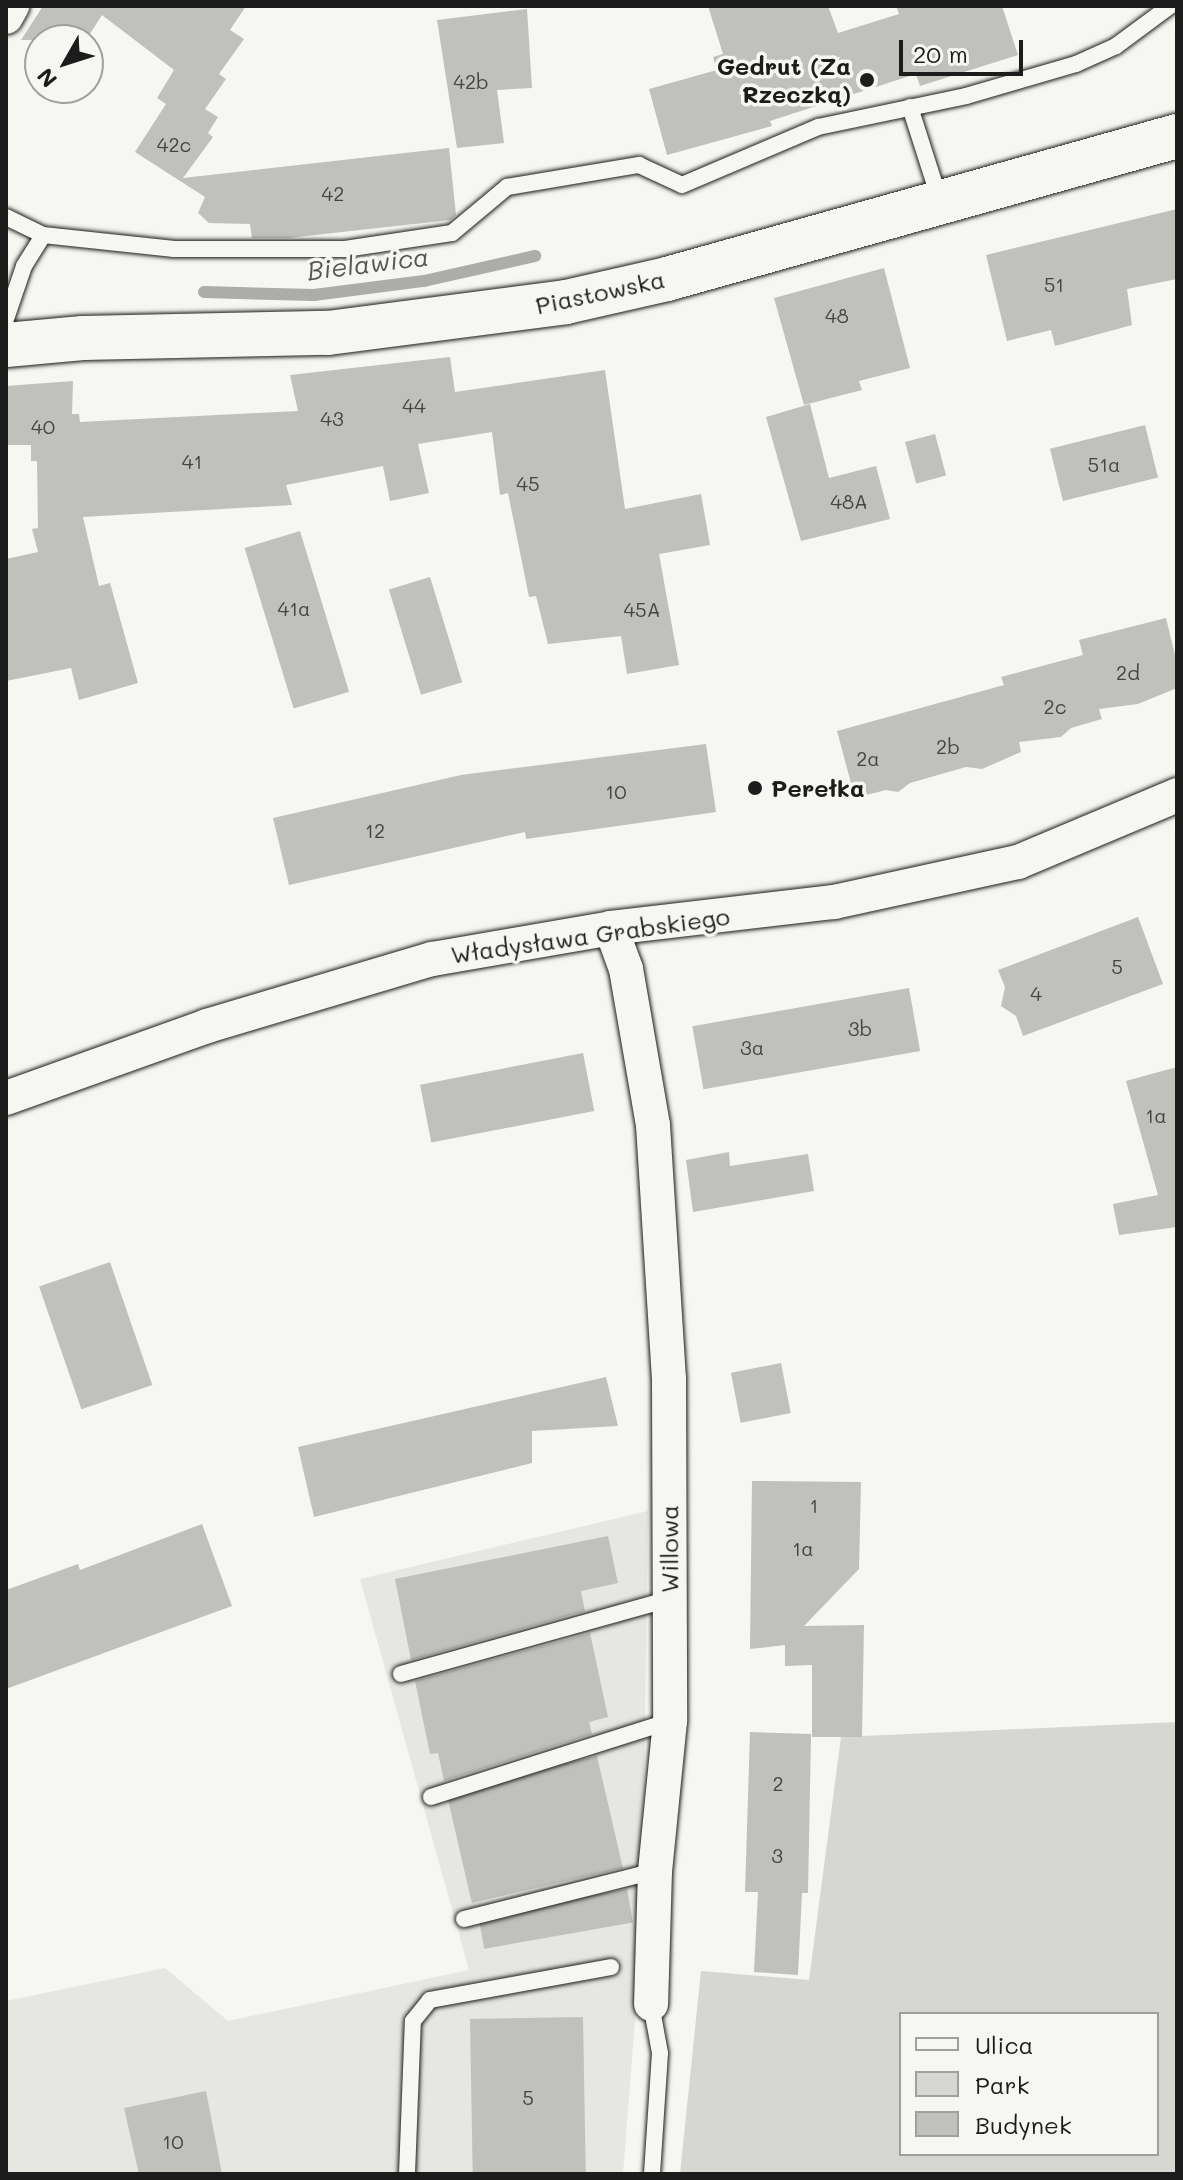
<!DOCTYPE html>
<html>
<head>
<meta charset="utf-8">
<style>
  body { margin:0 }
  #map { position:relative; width:1183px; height:2180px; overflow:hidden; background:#f6f6f2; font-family:Mali,sans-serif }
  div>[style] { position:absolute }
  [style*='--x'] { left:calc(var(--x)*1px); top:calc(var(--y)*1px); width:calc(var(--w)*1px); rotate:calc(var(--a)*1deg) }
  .built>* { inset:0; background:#e6e6e2 }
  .green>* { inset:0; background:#d6d6d2 }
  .stream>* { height:12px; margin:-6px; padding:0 6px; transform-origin:6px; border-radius:6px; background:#acaca9 }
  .building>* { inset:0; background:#c0c0bd; transform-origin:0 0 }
  .roads { filter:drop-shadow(0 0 2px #1c1c1c) drop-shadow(0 0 2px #1c1c1c) }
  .service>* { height:16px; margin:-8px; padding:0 8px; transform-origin:8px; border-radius:8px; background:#f6f6f2 }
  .minor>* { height:34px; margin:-17px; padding:0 17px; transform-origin:17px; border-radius:17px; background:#f6f6f2 }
  .secondary>* { height:44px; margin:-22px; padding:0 22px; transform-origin:22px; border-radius:22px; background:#f6f6f2 }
  .dots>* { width:22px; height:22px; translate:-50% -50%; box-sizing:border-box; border:4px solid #f6f6f2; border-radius:50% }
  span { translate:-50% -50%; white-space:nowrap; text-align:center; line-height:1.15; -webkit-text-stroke:7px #f6f6f2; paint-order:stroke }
  .number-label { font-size:20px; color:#454544 }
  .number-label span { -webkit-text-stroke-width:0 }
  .poi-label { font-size:24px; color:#1c1c1c; font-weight:700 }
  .right { translate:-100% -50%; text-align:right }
  .left { translate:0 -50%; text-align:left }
  .street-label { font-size:24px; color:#1c1c1c }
  .water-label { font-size:26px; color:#565654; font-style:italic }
  .frame { position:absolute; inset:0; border:8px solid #1c1c1c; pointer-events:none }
  .legend { position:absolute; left:899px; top:2012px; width:260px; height:144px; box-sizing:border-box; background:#f6f6f2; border:2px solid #9f9f9c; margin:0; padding:10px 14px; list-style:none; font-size:24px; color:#1c1c1c }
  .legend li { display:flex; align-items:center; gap:16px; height:40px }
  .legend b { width:40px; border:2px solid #9f9f9c }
  .north { position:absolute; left:24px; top:24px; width:80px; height:80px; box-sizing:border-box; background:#f6f6f2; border:2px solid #9f9f9c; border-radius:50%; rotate:231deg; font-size:22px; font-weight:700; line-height:32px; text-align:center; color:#1c1c1c }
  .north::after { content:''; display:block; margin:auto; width:28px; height:36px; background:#1c1c1c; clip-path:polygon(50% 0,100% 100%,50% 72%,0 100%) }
  .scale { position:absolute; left:899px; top:40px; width:124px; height:36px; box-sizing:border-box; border:4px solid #1c1c1c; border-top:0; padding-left:10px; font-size:24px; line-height:28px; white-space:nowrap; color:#1c1c1c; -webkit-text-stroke:6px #f6f6f2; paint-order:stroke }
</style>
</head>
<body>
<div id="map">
  <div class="built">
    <div style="clip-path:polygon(648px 1511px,642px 1931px,623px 2174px,6px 2174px,6px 2001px,165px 1968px,228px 2021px,469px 1970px,360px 1579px)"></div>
  </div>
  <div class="green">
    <div style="clip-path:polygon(evenodd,1177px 1722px,1177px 2174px,680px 2174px,701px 1971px,809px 1980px,841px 1737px,1177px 1722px,901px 2014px,1157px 2014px,1157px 2154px,901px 2154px,901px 2014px)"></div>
  </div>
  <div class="stream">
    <div style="--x:204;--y:292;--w:110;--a:1.6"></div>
    <div style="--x:314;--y:295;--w:111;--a:-7.3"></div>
    <div style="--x:424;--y:281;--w:114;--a:-12.7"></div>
  </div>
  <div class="building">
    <div style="clip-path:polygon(43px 6px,246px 6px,230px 30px,244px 39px,219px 74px,226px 79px,205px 109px,218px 117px,208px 133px,213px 137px,183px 178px,449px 148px,456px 215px,450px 220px,288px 238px,252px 238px,250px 224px,209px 223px,198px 213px,205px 197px,135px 152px,166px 104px,157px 98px,174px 70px,102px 15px,86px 40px,21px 40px)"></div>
    <div style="clip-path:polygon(708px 6px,828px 6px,838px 33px,899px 14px,896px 6px,1002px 6px,1018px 55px,920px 86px,916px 74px,770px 121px,772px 126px,667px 155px,649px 89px,717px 70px,713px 57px,723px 54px)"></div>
    <div style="clip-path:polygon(527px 9px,532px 88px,497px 90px,504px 143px,457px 148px,437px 20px)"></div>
    <div style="clip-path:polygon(1177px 209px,1177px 279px,1127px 289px,1132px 325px,1055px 346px,1051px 330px,1007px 341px,986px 255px)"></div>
    <div style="clip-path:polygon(884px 268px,910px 368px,859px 381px,862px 390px,804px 405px,774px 298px)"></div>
    <div style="clip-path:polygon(450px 357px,455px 392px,605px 370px,625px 509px,701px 494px,710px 545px,659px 554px,679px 665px,627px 674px,621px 636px,548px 644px,536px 596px,529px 597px,508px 493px,500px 495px,492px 432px,418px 444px,429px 493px,390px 501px,383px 466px,286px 485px,292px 505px,83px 517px,99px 586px,110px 583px,138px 683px,79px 700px,71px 668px,6px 681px,6px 559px,38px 552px,32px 529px,38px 528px,37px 461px,31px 461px,31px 445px,6px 445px,6px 386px,73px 381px,72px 414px,79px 414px,80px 422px,298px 411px,290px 375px)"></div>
    <div style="clip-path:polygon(810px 404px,829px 478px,876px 466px,890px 519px,801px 541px,766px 417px)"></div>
    <div style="left:1145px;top:425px;width:54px;height:98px;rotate:76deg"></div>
    <div style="left:935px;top:434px;width:43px;height:31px;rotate:75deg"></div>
    <div style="left:300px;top:531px;width:168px;height:58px;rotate:73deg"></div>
    <div style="left:430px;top:577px;width:110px;height:43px;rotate:73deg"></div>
    <div style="clip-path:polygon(1166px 618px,1177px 663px,1177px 688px,1138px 704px,1099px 709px,1102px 719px,1071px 728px,1061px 737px,1019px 742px,1021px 752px,982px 769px,966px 767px,910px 783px,898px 792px,886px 790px,855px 798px,837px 731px,1004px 685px,1001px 677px,1083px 655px,1079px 640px)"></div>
    <div style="clip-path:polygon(706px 744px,716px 812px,526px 839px,525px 832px,289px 885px,273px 818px,461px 775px)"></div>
    <div style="clip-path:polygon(1138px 917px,1163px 984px,1023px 1036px,1016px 1016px,1001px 1006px,1005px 987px,998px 970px)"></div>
    <div style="left:909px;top:988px;width:64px;height:220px;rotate:80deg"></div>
    <div style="left:583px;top:1053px;width:59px;height:166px;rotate:79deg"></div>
    <div style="clip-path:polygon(1177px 1067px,1177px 1227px,1119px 1235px,1113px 1204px,1158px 1195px,1126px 1081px)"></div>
    <div style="clip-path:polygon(729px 1152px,730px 1166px,808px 1154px,814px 1191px,693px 1212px,686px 1160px)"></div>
    <div style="left:110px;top:1262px;width:130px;height:75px;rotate:71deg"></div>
    <div style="left:781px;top:1363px;width:51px;height:51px;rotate:79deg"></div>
    <div style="clip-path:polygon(606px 1377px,618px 1426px,532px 1431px,532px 1463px,314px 1517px,298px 1447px)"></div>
    <div style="clip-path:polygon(752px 1481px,861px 1482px,859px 1569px,804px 1626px,864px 1625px,862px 1737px,812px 1737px,812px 1665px,785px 1666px,785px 1645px,750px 1649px)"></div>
    <div style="clip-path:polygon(202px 1524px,232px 1606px,6px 1689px,6px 1590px,78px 1564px,80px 1570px)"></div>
    <div style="clip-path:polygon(608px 1536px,618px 1583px,581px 1591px,585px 1611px,411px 1660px,395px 1579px)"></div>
    <div style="clip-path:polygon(590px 1633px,608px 1717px,589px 1722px,592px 1734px,444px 1781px,438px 1753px,430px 1754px,415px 1681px)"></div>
    <div style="clip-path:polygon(750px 1732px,811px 1734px,808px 1893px,802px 1893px,798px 1975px,754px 1972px,758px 1892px,745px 1892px)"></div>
    <div style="left:597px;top:1756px;width:115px;height:155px;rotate:77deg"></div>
    <div style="left:627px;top:1889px;width:34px;height:151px;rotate:80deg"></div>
    <div style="left:583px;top:2017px;width:157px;height:113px;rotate:89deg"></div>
    <div style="clip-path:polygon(206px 2091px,222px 2174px,139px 2174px,124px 2108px)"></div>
  </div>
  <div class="roads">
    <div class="service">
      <div style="--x:910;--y:107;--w:99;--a:72.3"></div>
      <div style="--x:6;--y:217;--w:41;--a:25.9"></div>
      <div style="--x:43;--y:235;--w:132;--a:6.1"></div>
      <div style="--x:174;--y:249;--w:171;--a:0"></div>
      <div style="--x:345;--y:249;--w:108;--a:-8.5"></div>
      <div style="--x:452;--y:233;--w:72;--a:-39.9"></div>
      <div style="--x:507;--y:187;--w:134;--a:-9.5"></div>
      <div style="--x:639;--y:165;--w:47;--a:24.9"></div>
      <div style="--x:682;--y:185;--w:148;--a:-23.1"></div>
      <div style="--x:818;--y:127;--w:151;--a:-11.8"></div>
      <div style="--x:966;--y:96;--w:115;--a:-16.2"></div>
      <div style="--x:1076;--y:64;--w:44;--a:-24.2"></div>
      <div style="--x:1116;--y:46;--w:67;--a:-36.5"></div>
      <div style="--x:6;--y:319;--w:56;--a:-71.2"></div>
      <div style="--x:24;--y:266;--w:36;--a:-58"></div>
      <div style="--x:401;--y:1674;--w:278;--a:-15.6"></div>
      <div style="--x:431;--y:1797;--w:251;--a:-17.6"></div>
      <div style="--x:464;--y:1919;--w:197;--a:-14.1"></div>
      <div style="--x:651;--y:2004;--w:50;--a:79.6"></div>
      <div style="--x:660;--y:2053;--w:121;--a:93.8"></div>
      <div style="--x:407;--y:2174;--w:153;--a:-87.8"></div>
      <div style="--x:413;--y:2021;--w:27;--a:-51"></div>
      <div style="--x:430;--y:2000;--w:184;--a:-10.3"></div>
    </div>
    <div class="minor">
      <div style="--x:6;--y:17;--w:13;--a:-61"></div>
      <div style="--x:611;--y:928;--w:44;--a:69.9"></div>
      <div style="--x:626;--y:969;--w:158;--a:80.2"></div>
      <div style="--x:653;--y:1125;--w:255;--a:86.4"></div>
      <div style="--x:669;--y:1379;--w:342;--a:89.8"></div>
      <div style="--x:670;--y:1721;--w:151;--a:95.7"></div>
      <div style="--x:655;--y:1871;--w:133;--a:91.7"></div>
      <div style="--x:6;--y:1098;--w:214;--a:-19.7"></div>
      <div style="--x:207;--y:1026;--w:235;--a:-16.6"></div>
      <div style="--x:432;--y:959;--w:182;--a:-9.8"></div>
      <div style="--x:611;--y:928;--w:225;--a:-6.7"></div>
      <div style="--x:834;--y:902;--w:188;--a:-12.3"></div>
      <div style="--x:1018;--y:862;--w:173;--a:-22.8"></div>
    </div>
    <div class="secondary">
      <div style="--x:6;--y:345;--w:77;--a:-5.2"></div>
      <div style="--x:83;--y:338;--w:245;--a:-1.2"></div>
      <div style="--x:328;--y:333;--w:240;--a:-7.4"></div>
      <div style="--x:566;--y:302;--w:104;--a:-12.8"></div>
      <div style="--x:667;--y:279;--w:530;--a:-15.66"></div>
    </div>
  </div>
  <div class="dots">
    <div style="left:867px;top:80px;background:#1c1c1c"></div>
    <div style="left:755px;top:788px;background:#1c1c1c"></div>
  </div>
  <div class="number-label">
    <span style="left:471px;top:81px">42b</span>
    <span style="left:174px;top:144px">42c</span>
    <span style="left:333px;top:193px">42</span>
    <span style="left:1054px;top:284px">51</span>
    <span style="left:837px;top:315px">48</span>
    <span style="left:414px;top:405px">44</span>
    <span style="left:332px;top:418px">43</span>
    <span style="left:43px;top:426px">40</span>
    <span style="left:192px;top:461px">41</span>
    <span style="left:1104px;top:464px">51a</span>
    <span style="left:528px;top:483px">45</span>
    <span style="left:849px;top:501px">48A</span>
    <span style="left:294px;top:608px">41a</span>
    <span style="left:642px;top:609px">45A</span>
    <span style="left:1128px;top:672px">2d</span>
    <span style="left:1055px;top:706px">2c</span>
    <span style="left:948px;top:746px">2b</span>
    <span style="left:868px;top:758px">2a</span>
    <span style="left:616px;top:791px">10</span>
    <span style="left:375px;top:830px">12</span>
    <span style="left:1117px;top:966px">5</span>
    <span style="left:1036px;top:993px">4</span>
    <span style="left:860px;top:1028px">3b</span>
    <span style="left:752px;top:1047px">3a</span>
    <span style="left:1156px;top:1115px">1a</span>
    <span style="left:814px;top:1505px">1</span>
    <span style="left:803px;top:1548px">1a</span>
    <span style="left:778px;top:1783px">2</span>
    <span style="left:777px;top:1855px">3</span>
    <span style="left:528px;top:2097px">5</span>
    <span style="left:173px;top:2141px">10</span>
  </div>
  <div class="poi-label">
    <span class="right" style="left:851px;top:80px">Gedrut (Za<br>Rzeczką)</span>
    <span class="left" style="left:771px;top:788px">Perełka</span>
  </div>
  <div class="street-label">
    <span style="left:600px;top:292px;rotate:-12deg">Piastowska</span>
    <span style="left:590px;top:935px;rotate:-8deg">Władysława Grabskiego</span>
    <span style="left:669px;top:1549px;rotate:-90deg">Willowa</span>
  </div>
  <div class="water-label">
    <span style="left:368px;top:264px;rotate:-7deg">Bielawica</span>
  </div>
  <div class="frame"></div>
  <ul class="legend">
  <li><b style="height:10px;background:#f6f6f2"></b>Ulica</li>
  <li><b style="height:22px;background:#d6d6d2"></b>Park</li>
  <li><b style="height:22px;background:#c0c0bd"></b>Budynek</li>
  </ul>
  <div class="north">N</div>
  <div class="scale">20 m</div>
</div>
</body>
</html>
